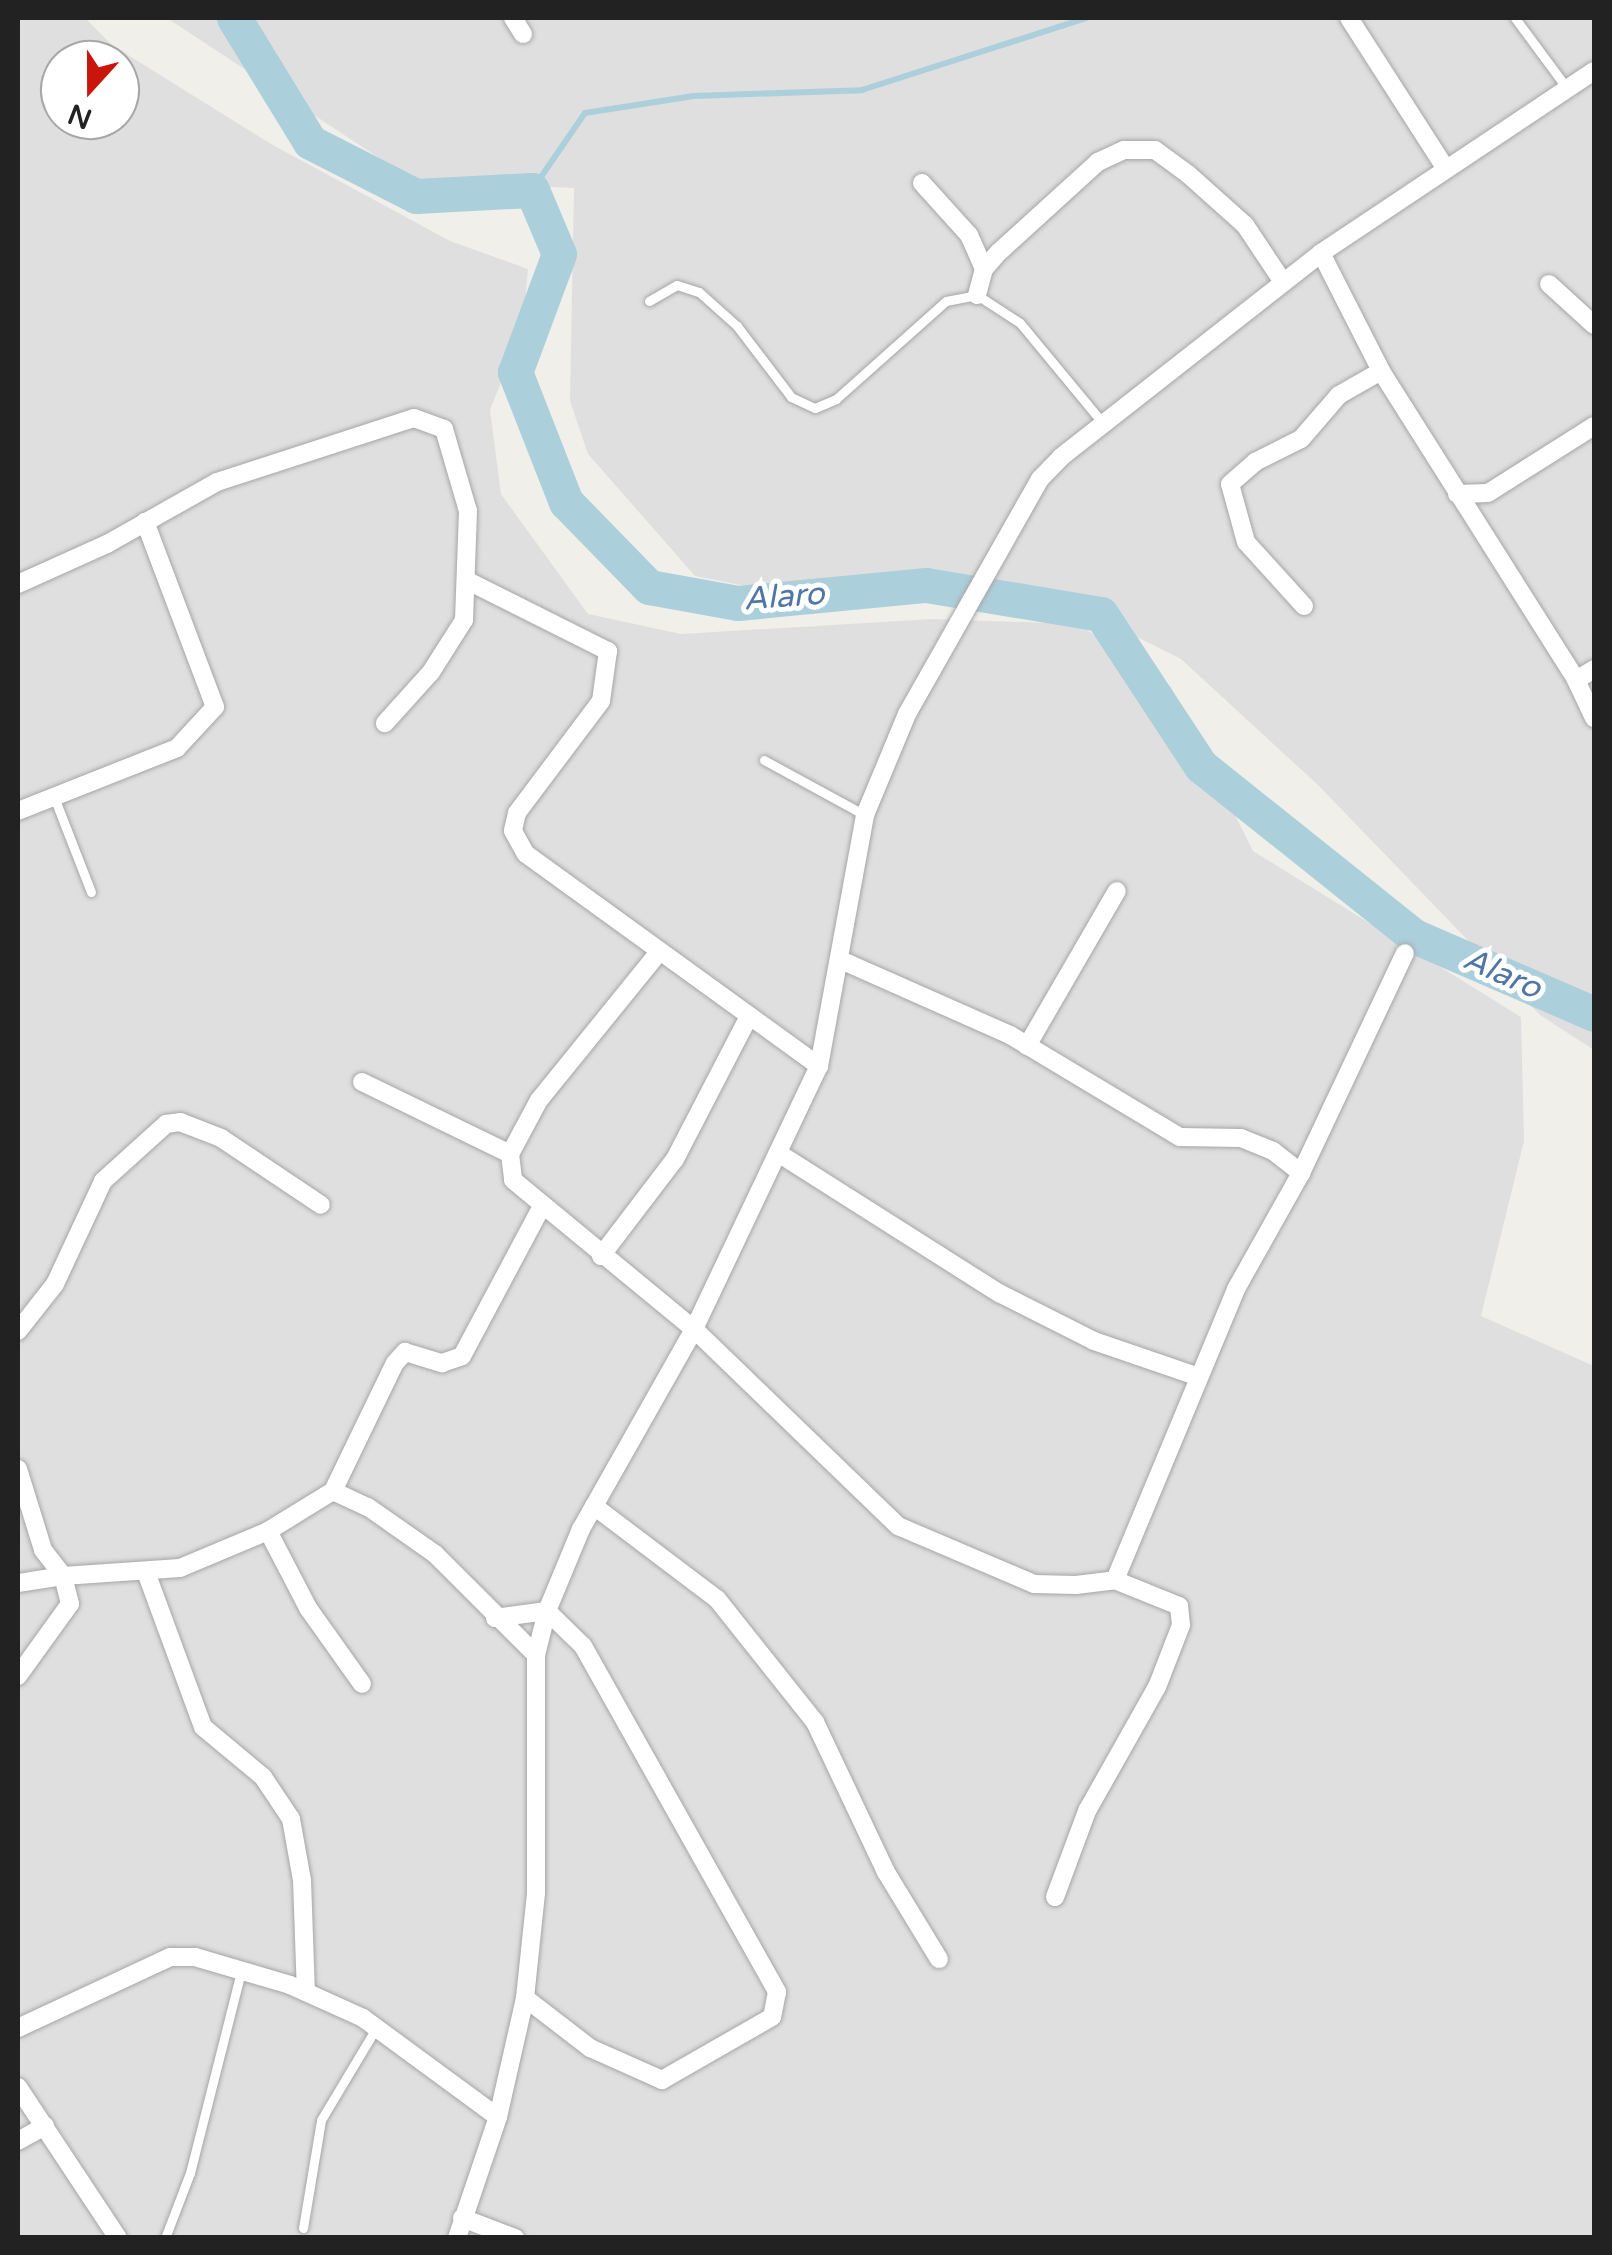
<!DOCTYPE html>
<html>
<head>
<meta charset="utf-8">
<style>
  body { margin:0 }
  #map { position:relative; width:1612px; height:2255px; overflow:hidden; background:#f1efe9; font-family:"Varela Round",sans-serif }
  div>[style] { position:absolute }
  [style*='--x'] { left:calc(var(--x)*1px); top:calc(var(--y)*1px); width:calc(var(--w)*1px); rotate:calc(var(--a)*1deg) }
  .residential>* { inset:0; background:#e0dfdf }
  .stream>* { height:6px; margin:-3px; padding:0 3px; transform-origin:3px; border-radius:3px; background:#accfdc }
  .river>* { height:35px; margin:-17.5px; padding:0 17.5px; transform-origin:17.5px; border-radius:17.5px; background:#accfdc }
  .roads { filter:drop-shadow(0 0 2px #a6a6a6) drop-shadow(0 0 2px #a6a6a6) }
  .service>* { height:9px; margin:-4.5px; padding:0 4.5px; transform-origin:4.5px; border-radius:4.5px; background:#fff }
  .minor>* { height:18px; margin:-9px; padding:0 9px; transform-origin:9px; border-radius:9px; background:#fff }
  span { translate:-50% -50%; white-space:nowrap; text-align:center; line-height:1.15; -webkit-text-stroke:10px #fff; paint-order:stroke }
  .water-label { font-size:32px; color:#4f76a6; font-style:italic }
  .frame { position:absolute; inset:0; border:20px solid #222; pointer-events:none }
  .north { position:absolute; left:40px; top:40px; width:100px; height:100px; box-sizing:border-box; background:#fff; border:2px solid #a7a7a7; border-radius:50%; rotate:201deg; font-size:28px; font-weight:700; line-height:40px; text-align:center; color:#222 }
  .north::after { content:''; display:block; margin:auto; width:35px; height:45px; background:#c9150b; clip-path:polygon(50% 0,100% 100%,50% 72%,0 100%) }
</style>
</head>
<body>
<div id="map">
  <div class="residential">
    <div style="clip-path:polygon(evenodd,18px 18px,85px 18px,112px 45px,271px 144px,450px 241px,528px 269px,523px 326px,490px 410px,501px 494px,588px 614px,681px 634px,933px 619px,1078px 624px,1171px 687px,1253px 851px,1521px 1017px,1524px 1141px,1481px 1316px,1594px 1366px,1594px 2237px,18px 2237px,18px 18px,60px 60px,120px 60px,120px 120px,60px 120px,60px 60px)"></div>
    <div style="clip-path:polygon(167px 18px,1594px 18px,1594px 1050px,1540px 1015px,1319px 786px,1181px 659px,1037px 587px,832px 603px,695px 576px,588px 454px,570px 401px,574px 188px,414px 181px)"></div>
  </div>
  <div class="stream">
    <div style="--x:532;--y:190;--w:93;--a:-55.5"></div>
    <div style="--x:585;--y:113;--w:110;--a:-8.9"></div>
    <div style="--x:694;--y:96;--w:168;--a:-2"></div>
    <div style="--x:862;--y:90;--w:235;--a:-17.8"></div>
    <div style="--x:1593;--y:1011;--w:1;--a:-45"></div>
  </div>
  <div class="river">
    <div style="--x:234;--y:18;--w:145;--a:58.5"></div>
    <div style="--x:310;--y:142;--w:119;--a:27"></div>
    <div style="--x:416;--y:196;--w:116;--a:-3"></div>
    <div style="--x:532;--y:190;--w:69;--a:67.1"></div>
    <div style="--x:559;--y:254;--w:126;--a:110.4"></div>
    <div style="--x:515;--y:372;--w:140;--a:68.6"></div>
    <div style="--x:566;--y:502;--w:119;--a:45.7"></div>
    <div style="--x:649;--y:587;--w:90;--a:10.2"></div>
    <div style="--x:738;--y:603;--w:189;--a:-5.5"></div>
    <div style="--x:926;--y:585;--w:177;--a:9.4"></div>
    <div style="--x:1101;--y:614;--w:182;--a:56.7"></div>
    <div style="--x:1201;--y:766;--w:273;--a:38.6"></div>
    <div style="--x:1414;--y:936;--w:196;--a:23.4"></div>
  </div>
  <div class="roads">
    <div class="service">
      <div style="--x:1515;--y:18;--w:86;--a:53.5"></div>
      <div style="--x:649;--y:301;--w:32;--a:-30"></div>
      <div style="--x:677;--y:285;--w:23;--a:18"></div>
      <div style="--x:699;--y:292;--w:51;--a:41.8"></div>
      <div style="--x:737;--y:326;--w:89;--a:52.7"></div>
      <div style="--x:791;--y:397;--w:26;--a:25"></div>
      <div style="--x:815;--y:408;--w:23;--a:-23"></div>
      <div style="--x:836;--y:399;--w:147;--a:-41.7"></div>
      <div style="--x:946;--y:301;--w:32;--a:-11"></div>
      <div style="--x:977;--y:295;--w:51;--a:33.1"></div>
      <div style="--x:1020;--y:323;--w:127;--a:50.4"></div>
      <div style="--x:764;--y:760;--w:115;--a:28.6"></div>
      <div style="--x:54;--y:797;--w:102;--a:68.7"></div>
      <div style="--x:303;--y:2228;--w:109;--a:-80.5"></div>
      <div style="--x:321;--y:2120;--w:107;--a:-59.1"></div>
      <div style="--x:165;--y:2238;--w:70;--a:-69"></div>
      <div style="--x:190;--y:2173;--w:208;--a:-75.8"></div>
    </div>
    <div class="minor">
      <div style="--x:513;--y:18;--w:19;--a:58"></div>
      <div style="--x:1349;--y:18;--w:179;--a:57.3"></div>
      <div style="--x:922;--y:183;--w:70;--a:47.9"></div>
      <div style="--x:969;--y:235;--w:37;--a:66"></div>
      <div style="--x:1321;--y:253;--w:132;--a:63"></div>
      <div style="--x:1381;--y:371;--w:365;--a:57.7"></div>
      <div style="--x:1576;--y:680;--w:21;--a:-31"></div>
      <div style="--x:1549;--y:284;--w:61;--a:42.3"></div>
      <div style="--x:977;--y:295;--w:27;--a:-75"></div>
      <div style="--x:984;--y:269;--w:23;--a:-49"></div>
      <div style="--x:999;--y:252;--w:134;--a:-42.3"></div>
      <div style="--x:1098;--y:162;--w:29;--a:-25"></div>
      <div style="--x:1124;--y:150;--w:31;--a:0"></div>
      <div style="--x:1155;--y:150;--w:42;--a:36.3"></div>
      <div style="--x:1189;--y:175;--w:75;--a:41.8"></div>
      <div style="--x:1245;--y:225;--w:69;--a:56.3"></div>
      <div style="--x:1457;--y:494;--w:31;--a:-2"></div>
      <div style="--x:1488;--y:493;--w:125;--a:-32.3"></div>
      <div style="--x:466;--y:580;--w:159;--a:26.6"></div>
      <div style="--x:608;--y:651;--w:50;--a:98"></div>
      <div style="--x:601;--y:701;--w:140;--a:126.9"></div>
      <div style="--x:517;--y:813;--w:18;--a:103"></div>
      <div style="--x:513;--y:831;--w:26;--a:61"></div>
      <div style="--x:526;--y:854;--w:362;--a:35.9"></div>
      <div style="--x:18;--y:584;--w:98;--a:-24.2"></div>
      <div style="--x:107;--y:544;--w:126;--a:-29.4"></div>
      <div style="--x:217;--y:482;--w:207;--a:-18"></div>
      <div style="--x:414;--y:418;--w:32;--a:20"></div>
      <div style="--x:444;--y:429;--w:85;--a:73.7"></div>
      <div style="--x:468;--y:511;--w:109;--a:92.1"></div>
      <div style="--x:464;--y:620;--w:62;--a:122.4"></div>
      <div style="--x:431;--y:672;--w:69;--a:132"></div>
      <div style="--x:1304;--y:606;--w:86;--a:-132.2"></div>
      <div style="--x:1246;--y:542;--w:60;--a:-105.4"></div>
      <div style="--x:1230;--y:484;--w:33;--a:-41"></div>
      <div style="--x:1255;--y:462;--w:51;--a:-26.6"></div>
      <div style="--x:1301;--y:439;--w:58;--a:-49.2"></div>
      <div style="--x:1339;--y:395;--w:48;--a:-29.7"></div>
      <div style="--x:1576;--y:680;--w:42;--a:64.7"></div>
      <div style="--x:18;--y:811;--w:171;--a:-21.6"></div>
      <div style="--x:177;--y:748;--w:56;--a:-47.2"></div>
      <div style="--x:215;--y:707;--w:198;--a:-110.7"></div>
      <div style="--x:659;--y:952;--w:191;--a:129"></div>
      <div style="--x:539;--y:1100;--w:61;--a:118.2"></div>
      <div style="--x:510;--y:1154;--w:26;--a:83"></div>
      <div style="--x:513;--y:1180;--w:234;--a:39.5"></div>
      <div style="--x:694;--y:1329;--w:284;--a:44"></div>
      <div style="--x:898;--y:1526;--w:148;--a:23.1"></div>
      <div style="--x:1034;--y:1584;--w:42;--a:1.4"></div>
      <div style="--x:1076;--y:1585;--w:39;--a:-7"></div>
      <div style="--x:1115;--y:1580;--w:315;--a:-67.4"></div>
      <div style="--x:1236;--y:1289;--w:133;--a:-60.7"></div>
      <div style="--x:1301;--y:1173;--w:243;--a:-64.7"></div>
      <div style="--x:843;--y:961;--w:183;--a:23.9"></div>
      <div style="--x:1010;--y:1035;--w:198;--a:31"></div>
      <div style="--x:1180;--y:1137;--w:61;--a:0.9"></div>
      <div style="--x:1241;--y:1138;--w:35;--a:22"></div>
      <div style="--x:1273;--y:1151;--w:36;--a:38"></div>
      <div style="--x:1027;--y:1046;--w:179;--a:-59.9"></div>
      <div style="--x:362;--y:1082;--w:165;--a:25.9"></div>
      <div style="--x:778;--y:1153;--w:262;--a:32.4"></div>
      <div style="--x:999;--y:1293;--w:106;--a:26.8"></div>
      <div style="--x:1094;--y:1341;--w:111;--a:18.9"></div>
      <div style="--x:601;--y:1256;--w:122;--a:-52.7"></div>
      <div style="--x:675;--y:1159;--w:161;--a:-62.6"></div>
      <div style="--x:18;--y:1331;--w:60;--a:-51.8"></div>
      <div style="--x:55;--y:1284;--w:114;--a:-65"></div>
      <div style="--x:103;--y:1181;--w:85;--a:-42.1"></div>
      <div style="--x:166;--y:1124;--w:14;--a:-8"></div>
      <div style="--x:180;--y:1122;--w:44;--a:21.3"></div>
      <div style="--x:221;--y:1138;--w:120;--a:33.8"></div>
      <div style="--x:18;--y:1469;--w:85;--a:72.8"></div>
      <div style="--x:43;--y:1550;--w:33;--a:52"></div>
      <div style="--x:63;--y:1576;--w:46;--a:171.2"></div>
      <div style="--x:333;--y:1491;--w:142;--a:-64.2"></div>
      <div style="--x:395;--y:1363;--w:15;--a:-48"></div>
      <div style="--x:405;--y:1352;--w:39;--a:17"></div>
      <div style="--x:442;--y:1363;--w:21;--a:-19"></div>
      <div style="--x:462;--y:1356;--w:168;--a:-61.9"></div>
      <div style="--x:594;--y:1506;--w:154;--a:37.1"></div>
      <div style="--x:717;--y:1599;--w:157;--a:51.5"></div>
      <div style="--x:815;--y:1722;--w:166;--a:64.7"></div>
      <div style="--x:886;--y:1872;--w:102;--a:58.7"></div>
      <div style="--x:268;--y:1531;--w:87;--a:62.5"></div>
      <div style="--x:308;--y:1608;--w:93;--a:54.6"></div>
      <div style="--x:146;--y:1572;--w:165;--a:69.8"></div>
      <div style="--x:203;--y:1727;--w:78;--a:39.8"></div>
      <div style="--x:263;--y:1777;--w:50;--a:56.3"></div>
      <div style="--x:291;--y:1819;--w:62;--a:79.8"></div>
      <div style="--x:302;--y:1880;--w:112;--a:88"></div>
      <div style="--x:495;--y:1618;--w:52;--a:-7.7"></div>
      <div style="--x:547;--y:1611;--w:50;--a:44.2"></div>
      <div style="--x:583;--y:1646;--w:397;--a:60.7"></div>
      <div style="--x:777;--y:1992;--w:25;--a:101"></div>
      <div style="--x:772;--y:2017;--w:127;--a:150.2"></div>
      <div style="--x:662;--y:2080;--w:79;--a:-156"></div>
      <div style="--x:590;--y:2048;--w:82;--a:-142.4"></div>
      <div style="--x:18;--y:1676;--w:89;--a:-54.2"></div>
      <div style="--x:70;--y:1604;--w:29;--a:-104"></div>
      <div style="--x:63;--y:1576;--w:117;--a:-3.9"></div>
      <div style="--x:180;--y:1568;--w:95;--a:-22.8"></div>
      <div style="--x:268;--y:1531;--w:76;--a:-31.6"></div>
      <div style="--x:333;--y:1491;--w:38;--a:25"></div>
      <div style="--x:368;--y:1507;--w:82;--a:35"></div>
      <div style="--x:435;--y:1554;--w:143;--a:45"></div>
      <div style="--x:1055;--y:1897;--w:92;--a:-69.6"></div>
      <div style="--x:1087;--y:1811;--w:142;--a:-60.6"></div>
      <div style="--x:1157;--y:1687;--w:66;--a:-68.8"></div>
      <div style="--x:1181;--y:1625;--w:19;--a:-96"></div>
      <div style="--x:1179;--y:1606;--w:69;--a:-157.9"></div>
      <div style="--x:18;--y:2028;--w:168;--a:-25"></div>
      <div style="--x:170;--y:1957;--w:25;--a:0"></div>
      <div style="--x:195;--y:1957;--w:99;--a:16.4"></div>
      <div style="--x:290;--y:1985;--w:80;--a:24.3"></div>
      <div style="--x:363;--y:2018;--w:167;--a:36.3"></div>
      <div style="--x:18;--y:2087;--w:181;--a:56.5"></div>
      <div style="--x:18;--y:2141;--w:31;--a:-29"></div>
      <div style="--x:462;--y:2218;--w:57;--a:20.7"></div>
      <div style="--x:457;--y:2238;--w:128;--a:-71.3"></div>
      <div style="--x:498;--y:2117;--w:122;--a:-77.2"></div>
      <div style="--x:525;--y:1998;--w:106;--a:-84"></div>
      <div style="--x:536;--y:1893;--w:238;--a:-90"></div>
      <div style="--x:536;--y:1655;--w:45;--a:-76"></div>
      <div style="--x:547;--y:1611;--w:89;--a:-67.5"></div>
      <div style="--x:581;--y:1529;--w:230;--a:-60.5"></div>
      <div style="--x:694;--y:1329;--w:291;--a:-64.6"></div>
      <div style="--x:819;--y:1066;--w:255;--a:-79.6"></div>
      <div style="--x:865;--y:815;--w:109;--a:-67.4"></div>
      <div style="--x:907;--y:714;--w:270;--a:-60.5"></div>
      <div style="--x:1040;--y:479;--w:30;--a:-46"></div>
      <div style="--x:1061;--y:457;--w:330;--a:-38.1"></div>
      <div style="--x:1321;--y:253;--w:328;--a:-33.7"></div>
    </div>
  </div>
  <div class="water-label">
    <span style="left:784px;top:597px;rotate:-4deg">Alaro</span>
    <span style="left:1502px;top:974px;rotate:24deg">Alaro</span>
  </div>
  <div class="frame"></div>
  <div class="north">N</div>
</div>
</body>
</html>
